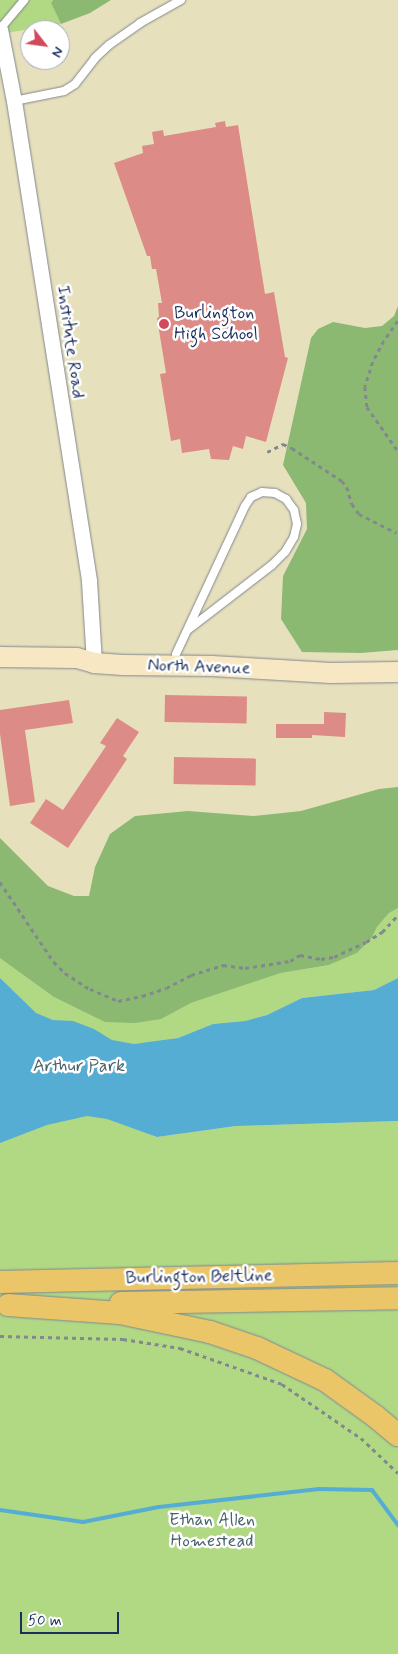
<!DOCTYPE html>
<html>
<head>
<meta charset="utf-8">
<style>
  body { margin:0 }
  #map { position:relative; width:398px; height:1654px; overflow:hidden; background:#e7e0bd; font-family:Mynerve,sans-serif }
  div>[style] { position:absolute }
  .green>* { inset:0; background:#b1d984 }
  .forest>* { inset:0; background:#8cb972 }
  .water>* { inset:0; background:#56add3 }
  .stream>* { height:4px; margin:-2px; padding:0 2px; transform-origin:2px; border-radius:2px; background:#56add3 }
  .building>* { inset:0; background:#dd8b86; transform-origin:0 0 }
  .path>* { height:2.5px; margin-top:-1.25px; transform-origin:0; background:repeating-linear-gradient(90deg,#81888e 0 4px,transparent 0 8px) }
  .roads { filter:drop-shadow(0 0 1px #81888e) drop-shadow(0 0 1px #81888e) }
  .service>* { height:8px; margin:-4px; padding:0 4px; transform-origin:4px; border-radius:4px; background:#fff }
  .minor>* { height:15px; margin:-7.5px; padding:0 7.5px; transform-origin:7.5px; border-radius:7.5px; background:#fff }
  .secondary>* { height:20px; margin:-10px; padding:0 10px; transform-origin:10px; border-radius:10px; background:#f7e8c3 }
  .primary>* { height:22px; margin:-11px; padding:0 11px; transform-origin:11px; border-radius:11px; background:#ebc669 }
  .dots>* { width:14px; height:14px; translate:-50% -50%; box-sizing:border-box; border:2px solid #fff; border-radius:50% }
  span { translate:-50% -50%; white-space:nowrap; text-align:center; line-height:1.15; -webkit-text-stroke:5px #fff; paint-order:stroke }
  .poi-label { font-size:18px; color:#1b2f5e }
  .left { translate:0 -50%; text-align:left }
  .street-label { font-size:18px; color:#1b2f5e }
  .park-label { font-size:18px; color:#486269 }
  .north { position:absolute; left:20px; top:20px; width:50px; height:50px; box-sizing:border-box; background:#fff; border:1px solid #a4acbf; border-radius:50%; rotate:120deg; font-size:14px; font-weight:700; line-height:20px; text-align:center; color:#1b2f5e }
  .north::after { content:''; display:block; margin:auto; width:18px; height:22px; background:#d1495b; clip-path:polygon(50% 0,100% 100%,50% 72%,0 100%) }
  .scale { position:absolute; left:20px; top:1612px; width:99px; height:22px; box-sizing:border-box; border:2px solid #1b2f5e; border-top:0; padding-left:6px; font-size:15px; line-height:18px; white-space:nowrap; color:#1b2f5e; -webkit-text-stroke:4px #fff; paint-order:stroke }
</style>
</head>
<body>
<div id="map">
  <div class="green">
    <i style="clip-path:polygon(0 0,53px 0,51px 3px,61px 24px,0 34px)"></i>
    <i style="clip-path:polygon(0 871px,162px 1018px,191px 1003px,281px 973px,329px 965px,357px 953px,371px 939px,377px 927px,389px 913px,398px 908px,398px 978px,374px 990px,302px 998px,267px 1015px,245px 1021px,213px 1024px,178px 1038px,165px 1040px,149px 1134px,157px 1137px,236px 1126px,398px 1121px,398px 1654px,0 1654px)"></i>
  </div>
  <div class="forest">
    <i style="clip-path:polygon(53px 0,111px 0,90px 13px,61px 24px,51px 3px)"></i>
    <i style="clip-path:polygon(398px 306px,398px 650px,361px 653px,302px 652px,281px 619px,283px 576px,307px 529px,306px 503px,283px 465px,311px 338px,318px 329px,333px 322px,365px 328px,382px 326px,394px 316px)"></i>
    <i style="clip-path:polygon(398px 787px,398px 908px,389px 913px,377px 927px,371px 939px,357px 953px,329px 965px,281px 973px,191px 1003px,161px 1019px,135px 1023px,105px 1022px,54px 997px,0 958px,0 838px,48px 886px,74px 896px,89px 896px,95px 867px,110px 834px,135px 816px,188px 811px,253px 816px,301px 811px,379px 789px)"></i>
  </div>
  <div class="water">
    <i style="clip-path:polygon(0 978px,36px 1013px,53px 1020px,73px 1021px,94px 1029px,112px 1040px,134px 1044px,178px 1038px,213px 1024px,245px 1021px,267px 1015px,302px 998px,374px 990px,398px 978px,398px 1121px,236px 1126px,157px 1137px,107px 1119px,87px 1116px,47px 1125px,0 1143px)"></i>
  </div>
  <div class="stream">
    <i style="left:0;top:1510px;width:84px;rotate:8.2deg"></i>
    <i style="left:83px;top:1522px;width:77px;rotate:-11.2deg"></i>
    <i style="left:159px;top:1507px;width:161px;rotate:-6.4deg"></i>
    <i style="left:319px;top:1489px;width:53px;rotate:1.1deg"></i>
    <i style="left:372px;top:1490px;width:44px;rotate:53.4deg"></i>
  </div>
  <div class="building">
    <i style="clip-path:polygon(225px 121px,226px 127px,238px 125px,265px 294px,274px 292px,285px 357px,288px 358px,266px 442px,246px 436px,243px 449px,233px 446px,229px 460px,211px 459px,209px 449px,182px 453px,180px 439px,171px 441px,160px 374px,166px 373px,157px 318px,159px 317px,158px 303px,162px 303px,156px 269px,152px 269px,150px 256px,147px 256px,114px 163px,143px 153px,142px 146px,154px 144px,152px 132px,163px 130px,164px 136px,216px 127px,215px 123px)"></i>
    <i style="left:165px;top:695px;width:82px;height:27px;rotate:1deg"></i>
    <i style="clip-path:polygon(69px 700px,73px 723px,25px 730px,35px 802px,10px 806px,0 734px,0 710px)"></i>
    <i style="clip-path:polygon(324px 712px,346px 713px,345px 737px,312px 735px,312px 738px,276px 738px,276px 724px,324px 724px)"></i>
    <i style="clip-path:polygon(117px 718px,139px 732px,123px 756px,127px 759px,68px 848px,30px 823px,46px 799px,63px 810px,106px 746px,100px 743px)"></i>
    <i style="left:174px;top:757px;width:82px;height:27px;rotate:1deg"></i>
  </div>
  <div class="path">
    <i style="left:398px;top:321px;width:24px;rotate:125deg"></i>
    <i style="left:384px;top:341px;width:24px;rotate:118deg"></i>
    <i style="left:373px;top:362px;width:26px;rotate:108deg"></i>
    <i style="left:365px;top:387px;width:20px;rotate:84deg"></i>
    <i style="left:367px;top:407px;width:54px;rotate:54.8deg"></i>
    <i style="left:267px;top:452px;width:18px;rotate:-27deg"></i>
    <i style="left:283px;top:444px;width:10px;rotate:24deg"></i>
    <i style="left:292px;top:448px;width:60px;rotate:33.4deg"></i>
    <i style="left:342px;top:481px;width:8px;rotate:50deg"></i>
    <i style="left:347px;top:487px;width:18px;rotate:74deg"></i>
    <i style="left:352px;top:504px;width:12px;rotate:55deg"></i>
    <i style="left:359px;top:514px;width:42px;rotate:26.6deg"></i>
    <i style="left:0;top:882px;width:97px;rotate:56deg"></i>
    <i style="left:54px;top:962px;width:16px;rotate:45deg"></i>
    <i style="left:65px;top:973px;width:30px;rotate:33deg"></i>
    <i style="left:90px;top:989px;width:30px;rotate:23deg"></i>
    <i style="left:118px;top:1001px;width:25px;rotate:-12deg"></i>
    <i style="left:142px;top:996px;width:25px;rotate:-18deg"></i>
    <i style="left:166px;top:988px;width:28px;rotate:-27deg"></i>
    <i style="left:191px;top:975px;width:34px;rotate:-17deg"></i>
    <i style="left:223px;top:965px;width:22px;rotate:8deg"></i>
    <i style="left:245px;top:968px;width:46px;rotate:-8.8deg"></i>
    <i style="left:290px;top:961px;width:12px;rotate:-31deg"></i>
    <i style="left:300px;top:955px;width:21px;rotate:11deg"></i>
    <i style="left:321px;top:959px;width:13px;rotate:-9deg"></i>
    <i style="left:334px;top:957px;width:35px;rotate:-25deg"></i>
    <i style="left:366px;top:942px;width:19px;rotate:-32deg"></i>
    <i style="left:382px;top:932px;width:23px;rotate:-47deg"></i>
    <i style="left:0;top:1336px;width:123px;rotate:1.4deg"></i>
    <i style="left:123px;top:1339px;width:58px;rotate:9deg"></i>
    <i style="left:180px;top:1348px;width:108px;rotate:19.4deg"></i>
    <i style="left:282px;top:1384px;width:96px;rotate:34.4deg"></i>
    <i style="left:361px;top:1438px;width:51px;rotate:43.4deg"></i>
  </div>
  <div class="roads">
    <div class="service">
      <i style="left:0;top:29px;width:38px;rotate:-50deg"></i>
      <i style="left:14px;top:101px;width:51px;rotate:-11.3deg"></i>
      <i style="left:64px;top:91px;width:13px;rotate:-32deg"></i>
      <i style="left:75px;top:84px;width:33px;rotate:-52deg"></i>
      <i style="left:95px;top:58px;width:19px;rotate:-43deg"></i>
      <i style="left:109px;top:45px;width:38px;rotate:-35deg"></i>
      <i style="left:140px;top:23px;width:47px;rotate:-29.3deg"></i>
      <i style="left:176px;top:654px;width:163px;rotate:-65deg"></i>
      <i style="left:245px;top:506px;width:11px;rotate:-56deg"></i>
      <i style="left:251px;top:497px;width:12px;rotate:-24deg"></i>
      <i style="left:262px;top:492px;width:13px;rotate:4deg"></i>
      <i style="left:275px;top:493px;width:13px;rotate:29deg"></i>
      <i style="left:286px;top:499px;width:14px;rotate:54deg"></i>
      <i style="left:294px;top:510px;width:14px;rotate:78deg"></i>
      <i style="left:297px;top:524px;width:13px;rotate:103deg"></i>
      <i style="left:294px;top:537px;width:17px;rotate:121deg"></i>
      <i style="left:285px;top:552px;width:18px;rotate:135deg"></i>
      <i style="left:272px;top:565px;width:105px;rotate:142.4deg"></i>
    </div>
    <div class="minor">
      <i style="left:0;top:29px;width:73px;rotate:79deg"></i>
      <i style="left:14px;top:101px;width:486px;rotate:81.1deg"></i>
      <i style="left:89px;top:581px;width:82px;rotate:86.5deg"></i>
    </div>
    <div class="secondary">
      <i style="left:0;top:657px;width:77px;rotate:0.7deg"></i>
      <i style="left:77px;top:658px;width:18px;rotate:16deg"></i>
      <i style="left:94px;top:663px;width:29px;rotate:4deg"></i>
      <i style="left:123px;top:665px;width:89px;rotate:0.6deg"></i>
      <i style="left:212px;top:666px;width:119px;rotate:3.4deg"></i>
      <i style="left:331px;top:673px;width:67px;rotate:-0.9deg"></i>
    </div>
    <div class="primary">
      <i style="left:0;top:1282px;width:398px;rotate:-1.3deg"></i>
      <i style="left:121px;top:1303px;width:277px;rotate:-1deg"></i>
      <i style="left:8px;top:1305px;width:112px;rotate:4.1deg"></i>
      <i style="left:120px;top:1313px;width:92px;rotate:11.9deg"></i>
      <i style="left:210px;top:1332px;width:50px;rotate:18.8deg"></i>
      <i style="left:257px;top:1348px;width:75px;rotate:25.2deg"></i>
      <i style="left:325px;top:1380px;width:62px;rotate:35.8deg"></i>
      <i style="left:375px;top:1416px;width:30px;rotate:40deg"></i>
    </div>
  </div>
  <div class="dots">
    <i style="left:164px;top:324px;background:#d1495b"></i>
  </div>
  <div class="poi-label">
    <span class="left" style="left:174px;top:324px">Burlington<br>High School</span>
  </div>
  <div class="street-label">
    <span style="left:70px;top:342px;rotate:82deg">Institute Road</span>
    <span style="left:199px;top:667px;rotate:2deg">North Avenue</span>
    <span style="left:199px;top:1277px;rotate:-1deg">Burlington Beltline</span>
  </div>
  <div class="park-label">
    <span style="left:79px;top:1066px">Arthur Park</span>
    <span style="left:212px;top:1531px">Ethan Allen<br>Homestead</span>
  </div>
  <div class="north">N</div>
  <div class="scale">50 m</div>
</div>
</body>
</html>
